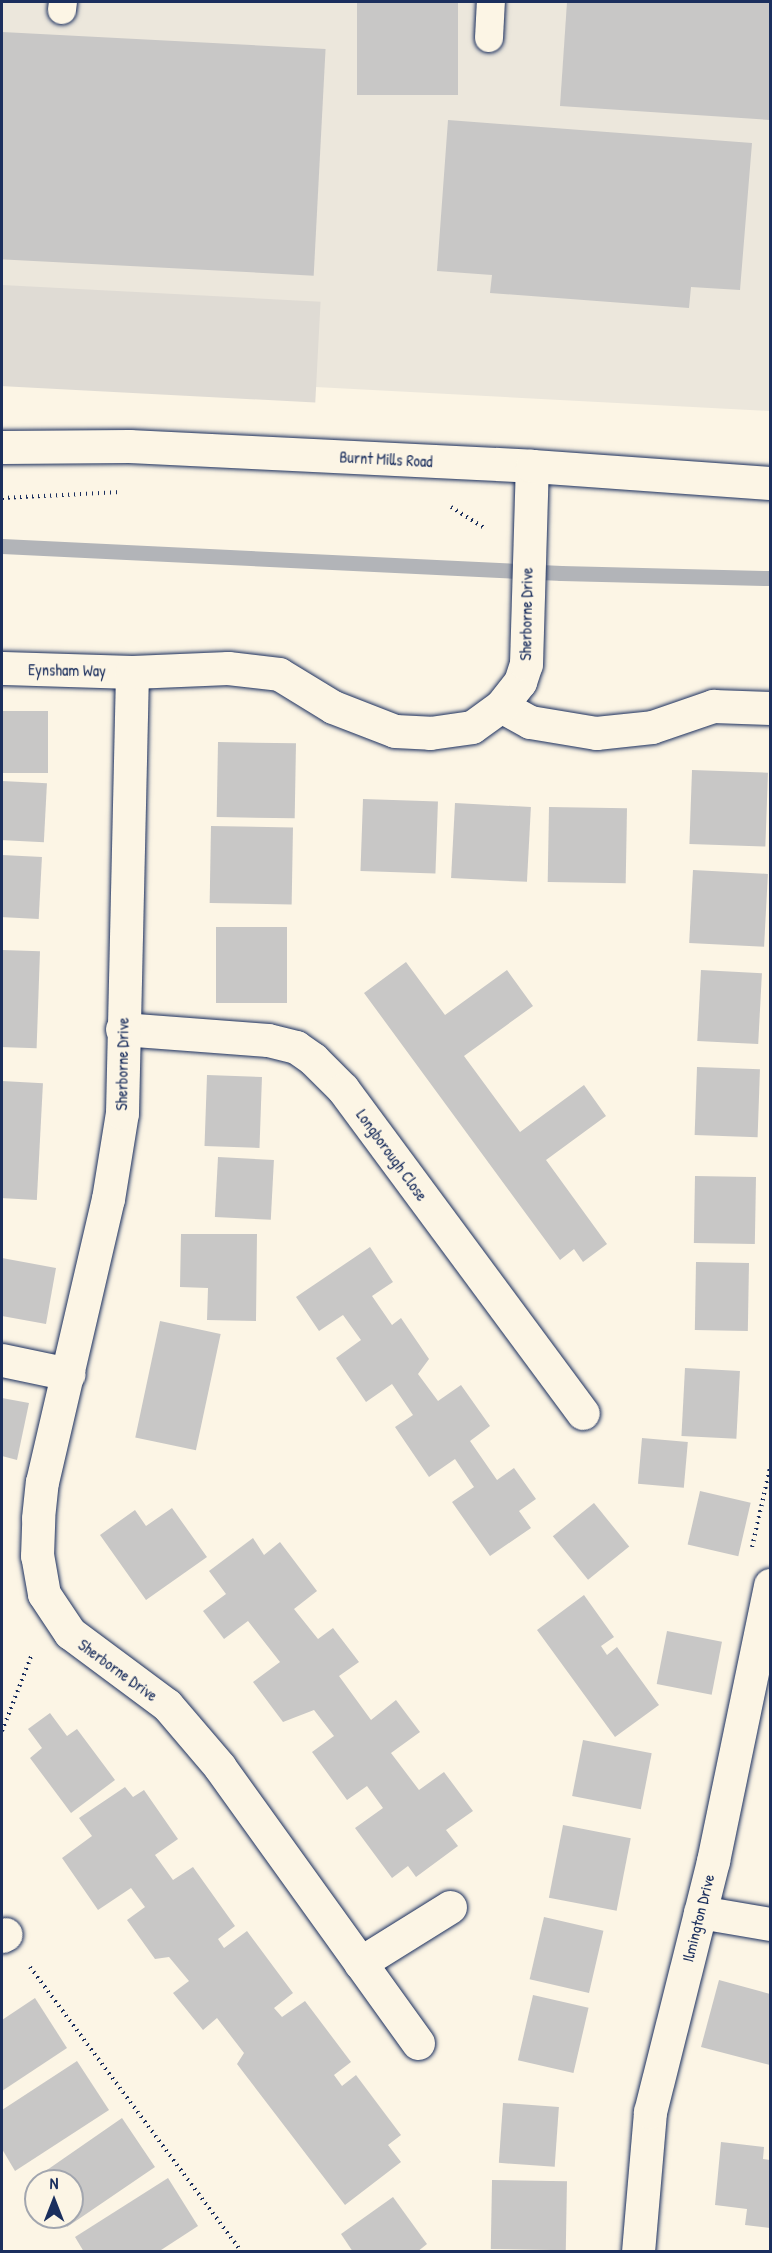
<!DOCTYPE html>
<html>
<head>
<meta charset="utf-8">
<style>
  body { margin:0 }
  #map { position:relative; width:772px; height:2253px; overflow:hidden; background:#fcf5e5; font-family:"Patrick Hand",sans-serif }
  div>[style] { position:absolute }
  .built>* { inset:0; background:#ece7dc }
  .green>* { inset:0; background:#dfdbd4; transform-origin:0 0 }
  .stream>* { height:15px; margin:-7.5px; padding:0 7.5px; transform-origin:7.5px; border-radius:7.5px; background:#b2b4b8 }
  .building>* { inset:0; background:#c8c7c6; transform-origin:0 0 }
  .path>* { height:4px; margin-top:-2px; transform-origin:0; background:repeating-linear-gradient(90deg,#1b2f5e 0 1.5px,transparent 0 6px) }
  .roads { filter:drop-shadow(0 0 2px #1b2f5e) drop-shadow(0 0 2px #1b2f5e) }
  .lane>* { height:28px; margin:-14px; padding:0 14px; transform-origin:14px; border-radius:14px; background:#fcf5e5 }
  .street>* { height:33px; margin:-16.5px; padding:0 16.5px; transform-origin:16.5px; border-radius:16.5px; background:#fcf5e5 }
  .secondary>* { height:33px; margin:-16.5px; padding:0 16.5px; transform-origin:16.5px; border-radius:16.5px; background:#fcf5e5 }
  span { translate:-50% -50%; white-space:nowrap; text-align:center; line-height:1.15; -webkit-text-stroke:4.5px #fcf5e5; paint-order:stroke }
  .street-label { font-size:16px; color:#1b2f5e }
  .frame { position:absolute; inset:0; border:3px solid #1b2f5e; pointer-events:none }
  .north { position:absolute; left:24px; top:2169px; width:60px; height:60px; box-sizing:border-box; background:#fcf5e5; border:2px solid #a2a6af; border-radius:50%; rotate:0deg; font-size:16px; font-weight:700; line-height:24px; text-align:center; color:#1b2f5e }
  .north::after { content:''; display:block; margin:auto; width:21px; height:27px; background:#1b2f5e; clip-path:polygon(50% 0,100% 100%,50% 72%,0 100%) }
</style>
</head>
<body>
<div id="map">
  <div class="built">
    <i style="clip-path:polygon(2px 2px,770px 2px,770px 411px,163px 379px,2px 348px)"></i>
  </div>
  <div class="green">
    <i style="left:2px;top:285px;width:319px;height:101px;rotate:3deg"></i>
  </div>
  <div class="stream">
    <i style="left:2px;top:546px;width:560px;rotate:2.77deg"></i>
    <i style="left:561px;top:573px;width:209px;rotate:1.4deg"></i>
  </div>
  <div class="building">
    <i style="left:357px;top:2px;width:101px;height:93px"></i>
    <i style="clip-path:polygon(567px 2px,770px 2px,770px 120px,560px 106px)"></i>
    <i style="left:2px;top:32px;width:324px;height:227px;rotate:3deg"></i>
    <i style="clip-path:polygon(448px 120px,752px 143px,740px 290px,691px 287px,689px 308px,490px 293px,492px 275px,437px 271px)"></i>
    <i style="left:2px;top:711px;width:46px;height:62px"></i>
    <i style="left:218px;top:742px;width:78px;height:75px;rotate:1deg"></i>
    <i style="left:692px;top:770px;width:76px;height:74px;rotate:2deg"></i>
    <i style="left:2px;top:781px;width:45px;height:59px;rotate:3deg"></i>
    <i style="left:363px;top:799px;width:75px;height:72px;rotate:2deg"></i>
    <i style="left:455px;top:803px;width:76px;height:75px;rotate:3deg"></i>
    <i style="left:549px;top:807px;width:78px;height:75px;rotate:1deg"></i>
    <i style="left:211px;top:826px;width:82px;height:77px;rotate:1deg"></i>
    <i style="left:2px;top:855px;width:40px;height:62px;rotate:3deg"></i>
    <i style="left:693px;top:870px;width:75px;height:73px;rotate:3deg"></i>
    <i style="left:216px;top:927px;width:71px;height:76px"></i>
    <i style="left:2px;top:950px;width:38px;height:97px;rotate:2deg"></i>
    <i style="clip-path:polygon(406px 962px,445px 1015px,507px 970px,533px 1006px,464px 1056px,520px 1132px,584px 1085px,606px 1116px,546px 1160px,607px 1244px,583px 1262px,574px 1249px,560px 1260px,364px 993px)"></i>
    <i style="left:701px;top:970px;width:61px;height:71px;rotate:3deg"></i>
    <i style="left:697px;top:1067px;width:63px;height:68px;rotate:2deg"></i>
    <i style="left:207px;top:1075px;width:55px;height:71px;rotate:2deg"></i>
    <i style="left:2px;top:1081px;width:41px;height:117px;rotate:3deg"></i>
    <i style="left:218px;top:1157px;width:56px;height:60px;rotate:3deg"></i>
    <i style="left:695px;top:1176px;width:61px;height:67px;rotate:1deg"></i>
    <i style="clip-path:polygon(181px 1234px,257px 1234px,256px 1321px,207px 1320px,208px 1288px,180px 1287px)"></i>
    <i style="clip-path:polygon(370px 1247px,393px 1282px,372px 1296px,392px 1325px,401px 1318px,429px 1359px,418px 1374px,438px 1401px,461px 1385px,490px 1426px,470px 1441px,497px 1480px,514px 1468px,536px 1499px,519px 1511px,531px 1528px,490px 1556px,452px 1502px,474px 1487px,455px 1459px,429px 1477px,395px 1427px,413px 1415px,392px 1384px,366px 1402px,336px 1358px,361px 1340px,343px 1315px,319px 1331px,296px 1297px)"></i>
    <i style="clip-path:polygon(2px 1258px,56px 1268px,46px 1324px,2px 1316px)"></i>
    <i style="left:696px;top:1262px;width:53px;height:68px;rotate:1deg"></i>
    <i style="left:160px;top:1321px;width:62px;height:119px;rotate:12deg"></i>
    <i style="left:685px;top:1368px;width:55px;height:68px;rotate:3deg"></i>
    <i style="clip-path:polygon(2px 1398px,29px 1403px,17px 1460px,2px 1456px)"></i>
    <i style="left:642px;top:1438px;width:46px;height:46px;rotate:5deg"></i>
    <i style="left:700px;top:1491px;width:52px;height:55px;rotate:13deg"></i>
    <i style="left:594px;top:1503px;width:56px;height:53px;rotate:51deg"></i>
    <i style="clip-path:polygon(172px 1508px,207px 1557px,146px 1600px,100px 1535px,135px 1510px,146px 1526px)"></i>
    <i style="clip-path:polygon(253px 1538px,264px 1555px,280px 1542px,317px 1591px,294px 1609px,318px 1639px,333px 1628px,359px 1662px,339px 1676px,371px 1720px,396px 1700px,420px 1732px,391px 1753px,419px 1790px,444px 1772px,473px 1811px,446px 1830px,458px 1846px,416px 1877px,408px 1866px,392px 1878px,355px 1828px,383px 1808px,367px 1786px,347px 1800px,312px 1752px,334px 1736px,314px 1710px,283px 1722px,253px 1682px,280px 1662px,248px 1621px,224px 1639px,203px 1611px,226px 1594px,209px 1571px)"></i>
    <i style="clip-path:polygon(584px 1595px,614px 1637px,601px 1646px,607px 1655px,617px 1647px,659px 1705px,615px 1737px,537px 1630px)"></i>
    <i style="left:667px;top:1631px;width:56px;height:54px;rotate:11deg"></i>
    <i style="clip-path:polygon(50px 1713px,67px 1736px,77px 1729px,115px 1780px,71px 1813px,30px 1758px,42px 1748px,28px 1729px)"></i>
    <i style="left:583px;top:1740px;width:70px;height:57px;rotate:11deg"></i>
    <i style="clip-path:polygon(125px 1787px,133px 1797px,144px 1790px,178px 1839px,155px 1855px,173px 1880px,193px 1867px,235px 1926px,218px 1939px,224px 1948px,247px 1931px,293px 1993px,274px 2008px,282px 2017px,305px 2001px,351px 2062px,334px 2075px,342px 2086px,356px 2075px,401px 2135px,388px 2145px,401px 2162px,345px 2205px,237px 2064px,244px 2053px,217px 2018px,203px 2030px,173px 1993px,189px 1981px,169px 1957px,155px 1959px,127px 1920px,145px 1907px,131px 1888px,98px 1910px,62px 1858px,92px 1836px,79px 1818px)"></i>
    <i style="left:563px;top:1825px;width:69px;height:74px;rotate:11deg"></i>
    <i style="left:544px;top:1917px;width:61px;height:64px;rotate:13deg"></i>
    <i style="clip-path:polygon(719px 1980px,770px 1994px,770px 2065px,701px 2047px)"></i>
    <i style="left:533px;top:1995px;width:57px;height:67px;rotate:13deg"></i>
    <i style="clip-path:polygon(35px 1998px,67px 2048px,2px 2091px,2px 2020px)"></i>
    <i style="clip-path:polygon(77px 2061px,109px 2110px,15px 2171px,2px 2149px,2px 2110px)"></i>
    <i style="left:503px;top:2103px;width:56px;height:60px;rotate:4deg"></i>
    <i style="clip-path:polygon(122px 2118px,155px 2167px,67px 2227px,60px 2217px,72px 2217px,72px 2181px,34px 2179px)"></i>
    <i style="clip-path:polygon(721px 2142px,764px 2147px,763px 2159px,770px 2160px,770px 2228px,745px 2225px,747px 2209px,715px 2205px)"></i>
    <i style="clip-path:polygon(168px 2178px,198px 2226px,158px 2252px,84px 2252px,75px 2237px)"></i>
    <i style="left:492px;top:2180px;width:75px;height:69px;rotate:1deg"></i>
    <i style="clip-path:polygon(393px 2197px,427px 2244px,417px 2252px,353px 2252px,341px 2234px)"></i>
  </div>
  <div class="path">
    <i style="left:2px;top:498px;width:119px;rotate:-2.9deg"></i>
    <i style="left:451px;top:507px;width:40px;rotate:32deg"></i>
    <i style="left:752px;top:1547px;width:81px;rotate:-77.2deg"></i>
    <i style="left:2px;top:1731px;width:83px;rotate:-68.7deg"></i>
    <i style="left:30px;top:1967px;width:355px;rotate:53.4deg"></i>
  </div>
  <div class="roads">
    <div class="lane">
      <i style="left:62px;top:10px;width:8px;rotate:-83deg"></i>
      <i style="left:489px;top:38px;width:36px;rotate:-87deg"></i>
    </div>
    <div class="street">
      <i style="left:2px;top:668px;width:130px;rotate:1.8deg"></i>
      <i style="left:501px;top:706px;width:33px;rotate:29deg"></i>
      <i style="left:530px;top:722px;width:67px;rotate:9.5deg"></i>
      <i style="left:596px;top:733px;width:56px;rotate:-6.1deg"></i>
      <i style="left:652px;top:727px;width:65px;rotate:-19deg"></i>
      <i style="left:713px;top:706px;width:57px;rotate:2deg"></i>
      <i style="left:122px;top:1029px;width:146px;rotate:4.3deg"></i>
      <i style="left:268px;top:1040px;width:29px;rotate:14deg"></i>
      <i style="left:296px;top:1047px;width:21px;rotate:35deg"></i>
      <i style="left:313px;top:1059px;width:42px;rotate:45deg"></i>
      <i style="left:343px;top:1089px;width:403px;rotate:53.5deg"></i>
      <i style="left:2px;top:1360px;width:68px;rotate:11.8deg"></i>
      <i style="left:700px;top:1912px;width:71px;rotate:9.7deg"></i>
      <i style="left:2px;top:1936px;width:4px;rotate:-27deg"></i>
      <i style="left:360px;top:1963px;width:106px;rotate:-31.9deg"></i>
      <i style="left:418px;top:2043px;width:340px;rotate:-125.7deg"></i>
      <i style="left:220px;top:1767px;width:82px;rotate:-130.5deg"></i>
      <i style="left:167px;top:1705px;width:121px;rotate:-143.4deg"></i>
      <i style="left:70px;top:1633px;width:47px;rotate:-123.7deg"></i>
      <i style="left:44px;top:1594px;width:39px;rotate:-100deg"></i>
      <i style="left:37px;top:1556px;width:38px;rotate:-88deg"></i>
      <i style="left:38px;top:1518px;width:36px;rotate:-84deg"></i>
      <i style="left:42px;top:1482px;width:291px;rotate:-76.9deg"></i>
      <i style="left:108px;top:1199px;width:87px;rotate:-80.8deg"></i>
      <i style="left:122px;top:1113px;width:441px;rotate:-88.7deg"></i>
      <i style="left:132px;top:672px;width:96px;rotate:-2.4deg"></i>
      <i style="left:228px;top:668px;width:51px;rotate:6.7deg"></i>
      <i style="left:279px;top:674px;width:63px;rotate:31.4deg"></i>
      <i style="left:333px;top:707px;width:66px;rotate:21.2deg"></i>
      <i style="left:395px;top:731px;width:35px;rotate:3deg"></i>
      <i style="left:430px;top:733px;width:42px;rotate:-8.1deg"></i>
      <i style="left:472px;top:727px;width:36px;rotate:-36deg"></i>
      <i style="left:501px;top:706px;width:31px;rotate:-52deg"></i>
      <i style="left:520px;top:682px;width:19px;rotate:-72deg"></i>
      <i style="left:526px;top:664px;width:198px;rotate:-88.3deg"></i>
      <i style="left:638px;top:2252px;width:141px;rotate:-85.1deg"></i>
      <i style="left:650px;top:2112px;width:259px;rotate:-75.9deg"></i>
      <i style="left:713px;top:1861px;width:282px;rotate:-78.3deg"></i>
    </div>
    <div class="secondary">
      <i style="left:2px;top:447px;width:127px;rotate:-0.5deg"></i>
      <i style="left:129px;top:446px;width:403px;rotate:2.8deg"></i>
      <i style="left:532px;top:466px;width:239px;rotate:4.1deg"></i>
    </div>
  </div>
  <div class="street-label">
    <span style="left:386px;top:459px;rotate:3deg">Burnt Mills Road</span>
    <span style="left:526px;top:614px;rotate:-89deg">Sherborne Drive</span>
    <span style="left:67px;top:670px;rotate:1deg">Eynsham Way</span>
    <span style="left:122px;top:1064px;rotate:-89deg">Sherborne Drive</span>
    <span style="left:392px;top:1155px;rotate:54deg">Longborough Close</span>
    <span style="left:118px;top:1670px;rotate:36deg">Sherborne Drive</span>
    <span style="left:698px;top:1918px;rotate:-76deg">Ilmington Drive</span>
  </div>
  <div class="frame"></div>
  <div class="north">N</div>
</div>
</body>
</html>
